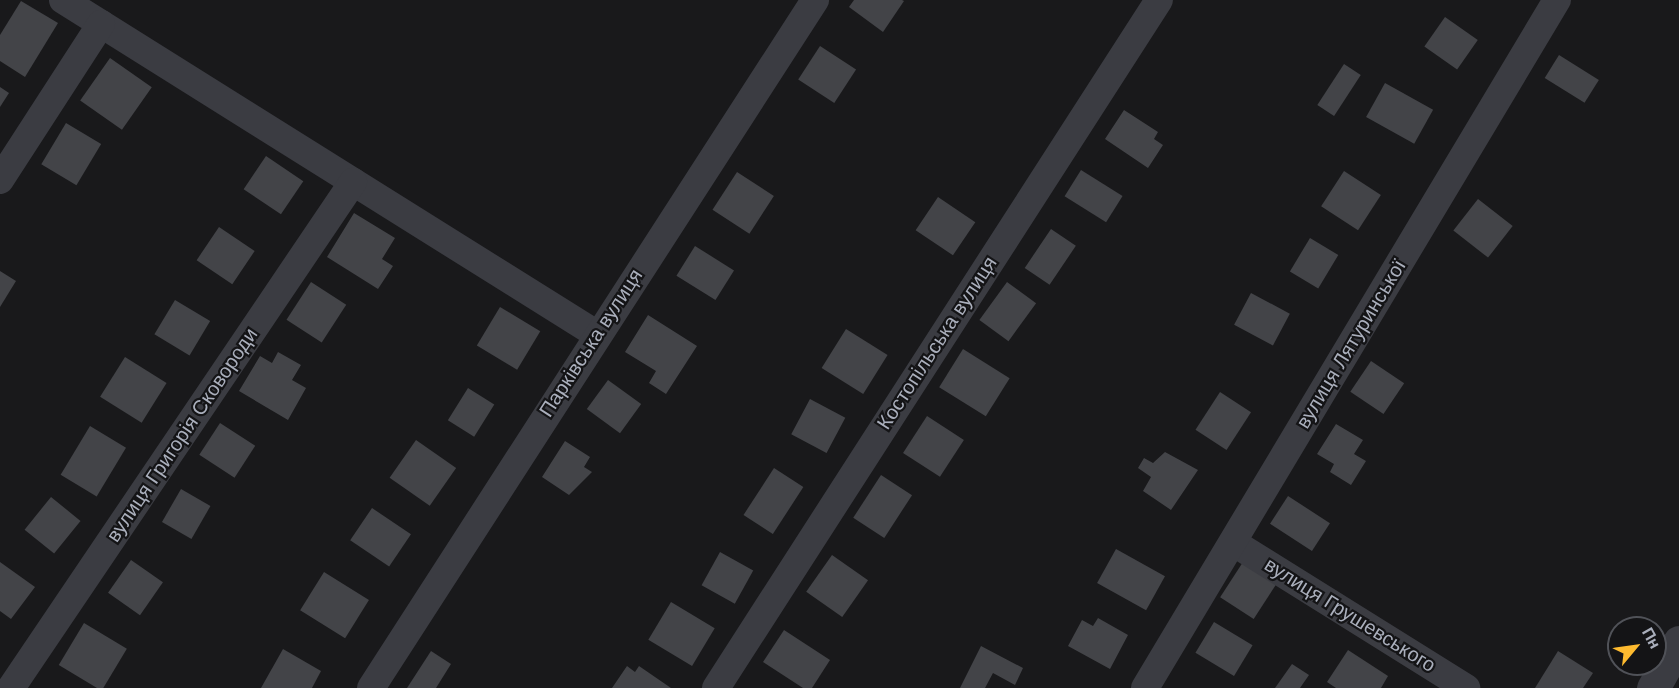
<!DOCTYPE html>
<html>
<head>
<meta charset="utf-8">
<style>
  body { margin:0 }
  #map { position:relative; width:1679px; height:688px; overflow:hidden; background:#19191b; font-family:Helvetica,sans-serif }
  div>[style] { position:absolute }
  .building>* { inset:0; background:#434448; transform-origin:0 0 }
  .minor>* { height:28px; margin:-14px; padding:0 14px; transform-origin:14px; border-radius:14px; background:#3b3c42 }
  .tertiary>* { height:33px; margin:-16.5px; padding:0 16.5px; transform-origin:16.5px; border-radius:16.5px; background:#3b3c42 }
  span { translate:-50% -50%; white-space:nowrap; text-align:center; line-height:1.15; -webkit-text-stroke:4.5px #141416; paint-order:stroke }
  .street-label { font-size:20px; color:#aaafbc }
  .north { position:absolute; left:1607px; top:616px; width:60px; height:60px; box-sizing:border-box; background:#141416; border:2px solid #505258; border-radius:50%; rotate:61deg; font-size:16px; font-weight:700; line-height:24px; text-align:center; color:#aaafbc }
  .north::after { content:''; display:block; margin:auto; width:21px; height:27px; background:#fdba2f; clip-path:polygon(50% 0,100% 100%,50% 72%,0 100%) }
</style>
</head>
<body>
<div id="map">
  <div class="building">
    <i style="clip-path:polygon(854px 0,902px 0,904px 1px,883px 32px,849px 7px)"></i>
    <i style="clip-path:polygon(21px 1px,58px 23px,25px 77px,0 61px,0 35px)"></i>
    <i style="left:1445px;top:17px;width:40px;height:36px;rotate:35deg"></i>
    <i style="left:820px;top:46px;width:43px;height:40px;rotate:33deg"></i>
    <i style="left:1559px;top:55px;width:47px;height:27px;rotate:32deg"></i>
    <i style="left:110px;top:58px;width:51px;height:52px;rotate:35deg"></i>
    <i style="left:1344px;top:64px;width:20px;height:49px;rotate:33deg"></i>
    <i style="left:1385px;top:83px;width:55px;height:39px;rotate:29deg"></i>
    <i style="clip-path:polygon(0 87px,9px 93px,0 107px)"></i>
    <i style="clip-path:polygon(1124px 110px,1158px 132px,1154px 139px,1163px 145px,1148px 168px,1105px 139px)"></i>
    <i style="left:66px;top:123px;width:41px;height:48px;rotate:31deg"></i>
    <i style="left:266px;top:156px;width:45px;height:40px;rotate:34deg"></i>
    <i style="left:1081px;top:170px;width:49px;height:31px;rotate:32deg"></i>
    <i style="left:1344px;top:171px;width:44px;height:42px;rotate:33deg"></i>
    <i style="left:737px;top:172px;width:44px;height:45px;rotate:33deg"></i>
    <i style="left:938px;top:197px;width:45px;height:40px;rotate:34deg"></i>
    <i style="left:1478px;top:199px;width:44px;height:40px;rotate:38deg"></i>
    <i style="clip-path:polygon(354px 213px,395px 238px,382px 259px,393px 266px,378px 289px,327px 257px)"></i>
    <i style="left:219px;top:227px;width:43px;height:40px;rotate:34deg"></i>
    <i style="left:1051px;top:229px;width:30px;height:47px;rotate:34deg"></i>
    <i style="left:1310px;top:238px;width:33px;height:39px;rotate:31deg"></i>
    <i style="left:695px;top:246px;width:46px;height:35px;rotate:32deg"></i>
    <i style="clip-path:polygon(0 271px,16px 281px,0 307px)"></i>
    <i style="left:311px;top:282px;width:42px;height:45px;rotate:33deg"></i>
    <i style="left:1007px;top:282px;width:36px;height:47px;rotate:36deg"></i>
    <i style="left:1251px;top:293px;width:44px;height:36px;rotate:28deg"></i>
    <i style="left:175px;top:300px;width:41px;height:40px;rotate:31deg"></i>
    <i style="left:500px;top:307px;width:47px;height:45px;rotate:31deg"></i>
    <i style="clip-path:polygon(648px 315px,697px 346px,666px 394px,649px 383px,656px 371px,625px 352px)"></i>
    <i style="left:846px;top:329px;width:49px;height:46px;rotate:32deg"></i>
    <i style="left:963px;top:349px;width:55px;height:45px;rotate:32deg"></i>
    <i style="clip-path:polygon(278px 352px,301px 365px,292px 380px,306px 388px,288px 420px,239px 391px,260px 356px,272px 363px)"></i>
    <i style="left:125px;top:357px;width:49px;height:47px;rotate:32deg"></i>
    <i style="left:1371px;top:361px;width:40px;height:37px;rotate:34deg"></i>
    <i style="left:608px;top:380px;width:41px;height:36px;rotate:36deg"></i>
    <i style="left:468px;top:388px;width:31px;height:38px;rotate:32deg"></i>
    <i style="left:1220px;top:392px;width:37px;height:45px;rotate:33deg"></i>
    <i style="left:810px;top:399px;width:40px;height:40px;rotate:28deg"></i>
    <i style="left:927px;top:416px;width:44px;height:44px;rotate:33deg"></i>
    <i style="left:220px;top:423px;width:42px;height:38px;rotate:33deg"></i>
    <i style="clip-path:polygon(1336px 424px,1363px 440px,1354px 454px,1366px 461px,1351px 485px,1330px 472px,1334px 464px,1317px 454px)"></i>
    <i style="left:90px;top:426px;width:42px;height:57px;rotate:31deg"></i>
    <i style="left:416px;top:440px;width:49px;height:46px;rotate:35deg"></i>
    <i style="clip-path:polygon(565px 441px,590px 457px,584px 467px,592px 472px,569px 495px,542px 477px)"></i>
    <i style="clip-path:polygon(1165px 452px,1198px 470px,1171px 510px,1143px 491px,1151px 477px,1138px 468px,1144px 458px,1153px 463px)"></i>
    <i style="left:774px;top:468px;width:35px;height:56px;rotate:33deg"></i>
    <i style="left:881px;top:475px;width:37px;height:51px;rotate:33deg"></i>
    <i style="left:181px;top:489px;width:34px;height:38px;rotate:30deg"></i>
    <i style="left:1288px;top:496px;width:50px;height:33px;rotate:33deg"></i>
    <i style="left:51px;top:497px;width:38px;height:42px;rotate:39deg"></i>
    <i style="left:372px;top:508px;width:47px;height:39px;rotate:34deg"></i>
    <i style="left:1116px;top:549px;width:56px;height:39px;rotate:29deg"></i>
    <i style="left:720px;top:552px;width:38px;height:38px;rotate:29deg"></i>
    <i style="left:832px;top:555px;width:44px;height:45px;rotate:35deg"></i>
    <i style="left:131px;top:560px;width:39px;height:40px;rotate:35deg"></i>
    <i style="clip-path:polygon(0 562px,35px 587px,11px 619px,0 611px)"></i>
    <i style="left:1243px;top:562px;width:40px;height:42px;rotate:33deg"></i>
    <i style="left:324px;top:572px;width:53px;height:45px;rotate:32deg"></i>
    <i style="left:671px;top:602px;width:51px;height:44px;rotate:31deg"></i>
    <i style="clip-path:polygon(1098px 618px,1128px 635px,1110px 669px,1068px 646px,1082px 620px,1093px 626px)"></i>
    <i style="left:1214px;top:622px;width:45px;height:36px;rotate:31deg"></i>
    <i style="left:84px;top:623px;width:50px;height:49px;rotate:31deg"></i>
    <i style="clip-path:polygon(784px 630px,830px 660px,812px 688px,803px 688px,763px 662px)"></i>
    <i style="clip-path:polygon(981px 646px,1023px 668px,1015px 685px,993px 673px,985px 688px,960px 688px)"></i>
    <i style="clip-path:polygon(283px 649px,321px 671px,312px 688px,261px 688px)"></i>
    <i style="clip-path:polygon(1348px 650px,1388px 676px,1381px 688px,1336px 688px,1327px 682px)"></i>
    <i style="clip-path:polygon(431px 651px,451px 664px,436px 688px,407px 688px)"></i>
    <i style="clip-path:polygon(1558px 651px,1593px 673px,1583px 688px,1535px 688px)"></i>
    <i style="clip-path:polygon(1292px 664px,1309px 675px,1300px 688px,1275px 688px)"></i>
    <i style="clip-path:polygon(627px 666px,635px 672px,639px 666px,671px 688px,612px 688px)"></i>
  </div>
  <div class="minor">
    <i style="left:63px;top:0;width:629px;rotate:32.07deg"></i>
    <i style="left:0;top:180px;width:186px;rotate:-57.1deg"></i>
    <i style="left:1234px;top:543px;width:274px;rotate:32deg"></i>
    <i style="left:11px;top:688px;width:611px;rotate:-55.95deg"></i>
    <i style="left:371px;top:688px;width:819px;rotate:-57.16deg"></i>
    <i style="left:716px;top:688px;width:818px;rotate:-57.22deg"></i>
    <i style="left:1145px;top:688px;width:802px;rotate:-59.09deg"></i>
  </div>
  <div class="tertiary">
    <i style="left:1653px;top:688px;width:53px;rotate:-60.5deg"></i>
  </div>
  <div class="street-label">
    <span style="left:591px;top:343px;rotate:-57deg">Парківська вулиця</span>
    <span style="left:937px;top:343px;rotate:-57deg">Костопільська вулиця</span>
    <span style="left:1351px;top:344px;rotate:-59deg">вулиця Лятуринської</span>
    <span style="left:182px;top:435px;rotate:-56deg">вулиця Григорія Сковороди</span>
    <span style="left:1350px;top:615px;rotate:32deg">вулиця Грушевського</span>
  </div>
  <div class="north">Пн</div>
</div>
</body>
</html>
